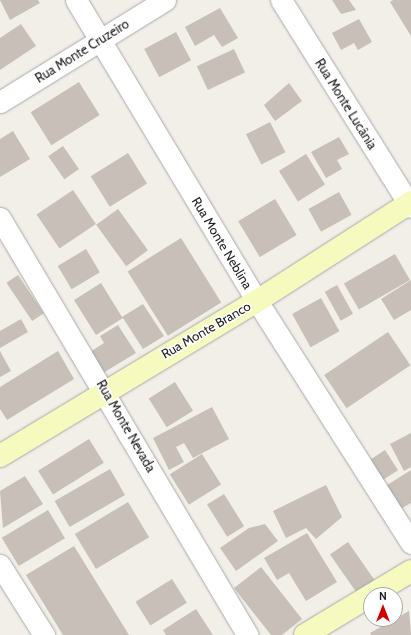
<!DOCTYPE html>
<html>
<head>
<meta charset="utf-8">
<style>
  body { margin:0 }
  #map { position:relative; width:411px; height:635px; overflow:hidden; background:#f2efe9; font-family:Cabin,sans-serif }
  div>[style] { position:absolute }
  .building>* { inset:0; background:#c7bfb8; transform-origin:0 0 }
  .roads { filter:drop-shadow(0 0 1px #a9a9a9) drop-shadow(0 0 1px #a9a9a9) }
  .street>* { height:21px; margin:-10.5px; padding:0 10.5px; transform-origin:10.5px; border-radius:10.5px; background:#fff }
  .secondary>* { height:22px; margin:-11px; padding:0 11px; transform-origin:11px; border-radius:11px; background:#f7fabf }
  span { translate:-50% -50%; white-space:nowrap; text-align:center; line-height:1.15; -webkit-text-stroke:3px #fff; paint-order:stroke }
  .street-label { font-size:13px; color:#222 }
  .north { position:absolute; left:363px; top:587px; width:40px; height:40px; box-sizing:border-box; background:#fff; border:1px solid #a7a7a7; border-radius:50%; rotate:0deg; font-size:11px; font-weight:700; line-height:16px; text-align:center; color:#222 }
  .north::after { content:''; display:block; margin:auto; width:14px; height:18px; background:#d40000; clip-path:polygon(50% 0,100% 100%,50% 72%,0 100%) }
</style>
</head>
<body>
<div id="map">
  <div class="building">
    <i style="clip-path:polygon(0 0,38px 0,40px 3px,10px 20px)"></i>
    <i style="clip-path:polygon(332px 0,349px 0,356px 10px,341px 14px)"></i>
    <i style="clip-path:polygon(393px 0,411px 0,411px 36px,390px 2px)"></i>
    <i style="clip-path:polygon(220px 8px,238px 38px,222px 47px,214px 35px,195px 46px,185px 27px)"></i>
    <i style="clip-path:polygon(359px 19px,372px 42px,358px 50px,354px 43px,341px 50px,332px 33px)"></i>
    <i style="clip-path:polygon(21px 24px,36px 46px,0 70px,0 38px)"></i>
    <i style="left:176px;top:32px;width:32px;height:36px;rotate:62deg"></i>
    <i style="left:234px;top:49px;width:26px;height:41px;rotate:65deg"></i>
    <i style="left:79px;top:82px;width:39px;height:57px;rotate:58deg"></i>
    <i style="clip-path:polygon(289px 83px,302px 101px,275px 121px,264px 105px)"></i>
    <i style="left:270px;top:122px;width:34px;height:27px;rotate:63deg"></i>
    <i style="clip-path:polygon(13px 131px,30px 159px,0 177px,0 139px)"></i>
    <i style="clip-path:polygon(339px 137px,349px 154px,337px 160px,342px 169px,326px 178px,311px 152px)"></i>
    <i style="left:63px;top:146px;width:28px;height:18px;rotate:55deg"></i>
    <i style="left:128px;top:153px;width:36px;height:44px;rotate:58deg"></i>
    <i style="left:306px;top:154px;width:36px;height:32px;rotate:58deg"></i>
    <i style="left:73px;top:190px;width:41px;height:44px;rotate:56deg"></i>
    <i style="left:339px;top:192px;width:26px;height:35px;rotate:61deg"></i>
    <i style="left:275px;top:199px;width:42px;height:43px;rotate:59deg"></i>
    <i style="left:118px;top:209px;width:51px;height:27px;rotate:54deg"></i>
    <i style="left:181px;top:238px;width:76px;height:63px;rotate:58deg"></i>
    <i style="left:86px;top:249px;width:27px;height:33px;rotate:59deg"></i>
    <i style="left:395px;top:254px;width:30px;height:59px;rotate:60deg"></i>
    <i style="left:18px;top:275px;width:46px;height:14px;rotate:56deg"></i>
    <i style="clip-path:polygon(411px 280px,411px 310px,394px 320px,381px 299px)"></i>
    <i style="clip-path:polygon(101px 283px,122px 317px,143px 304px,164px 336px,143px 349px,123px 318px,96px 335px,74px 300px)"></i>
    <i style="left:337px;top:285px;width:33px;height:14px;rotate:61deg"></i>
    <i style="left:321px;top:298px;width:38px;height:33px;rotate:61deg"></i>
    <i style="clip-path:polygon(21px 319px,28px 332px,0 348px,0 331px)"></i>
    <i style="clip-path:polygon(118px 325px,136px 353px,103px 373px,90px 352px,104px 343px,100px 336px)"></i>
    <i style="left:388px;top:332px;width:40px;height:77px;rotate:56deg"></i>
    <i style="clip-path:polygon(0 351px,11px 371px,0 377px)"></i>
    <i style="clip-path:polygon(58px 351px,74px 379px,7px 420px,0 409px,0 387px)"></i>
    <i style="left:175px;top:382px;width:34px;height:31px;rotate:58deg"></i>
    <i style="clip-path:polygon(212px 407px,229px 439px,193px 458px,184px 443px,176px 447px,184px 462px,169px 470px,153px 438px)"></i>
    <i style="clip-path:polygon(411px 433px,411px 467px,404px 471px,390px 444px)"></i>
    <i style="left:89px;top:439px;width:28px;height:60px;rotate:58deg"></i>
    <i style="left:385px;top:450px;width:24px;height:20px;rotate:57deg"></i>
    <i style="left:202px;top:454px;width:36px;height:38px;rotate:58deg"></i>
    <i style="left:110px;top:469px;width:30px;height:64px;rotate:60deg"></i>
    <i style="clip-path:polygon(411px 470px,411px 503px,399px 510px,384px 487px)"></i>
    <i style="clip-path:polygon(25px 476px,43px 504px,3px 528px,0 491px)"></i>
    <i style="clip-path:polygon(326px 485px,342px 517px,316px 539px,306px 528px,286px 538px,273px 511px)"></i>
    <i style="left:224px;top:494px;width:38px;height:20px;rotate:58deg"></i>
    <i style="left:128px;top:502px;width:41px;height:62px;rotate:59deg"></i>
    <i style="left:48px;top:510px;width:33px;height:54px;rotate:59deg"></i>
    <i style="clip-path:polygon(265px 524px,278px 541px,236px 571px,220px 548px,249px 528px)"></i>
    <i style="clip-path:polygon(307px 533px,337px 582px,306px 601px,289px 573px,277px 580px,264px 558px)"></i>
    <i style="left:348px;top:542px;width:49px;height:22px;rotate:55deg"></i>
    <i style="clip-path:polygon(74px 546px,129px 635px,63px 635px,26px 575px)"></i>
    <i style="clip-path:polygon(261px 567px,302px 619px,282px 635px,271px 635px,234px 588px)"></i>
    <i style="left:172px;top:579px;width:28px;height:43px;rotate:58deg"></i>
    <i style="clip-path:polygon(196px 609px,213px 635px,166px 635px,163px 630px)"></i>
    <i style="clip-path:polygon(409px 611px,411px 635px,371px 635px,370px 633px)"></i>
  </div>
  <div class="roads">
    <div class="street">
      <i style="left:76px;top:0;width:351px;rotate:59deg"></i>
      <i style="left:257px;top:301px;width:287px;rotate:57.5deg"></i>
      <i style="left:281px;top:0;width:244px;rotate:57.9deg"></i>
      <i style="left:0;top:102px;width:194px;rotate:-31.7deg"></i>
      <i style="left:0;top:218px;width:485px;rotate:59.3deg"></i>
      <i style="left:0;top:565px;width:83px;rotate:57.8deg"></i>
    </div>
    <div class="secondary">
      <i style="left:0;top:456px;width:300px;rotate:-31.1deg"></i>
      <i style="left:257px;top:301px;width:183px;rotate:-32.7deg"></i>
      <i style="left:305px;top:635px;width:124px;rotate:-31.1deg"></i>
    </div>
  </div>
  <div class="street-label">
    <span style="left:82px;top:51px;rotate:-32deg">Rua Monte Cruzeiro</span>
    <span style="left:346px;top:104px;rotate:58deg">Rua Monte Lucânia</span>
    <span style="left:222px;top:243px;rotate:59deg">Rua Monte Neblina</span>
    <span style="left:206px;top:330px;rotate:-30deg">Rua Monte Branco</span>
    <span style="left:126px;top:426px;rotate:60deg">Rua Monte Nevada</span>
  </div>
  <div class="north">N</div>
</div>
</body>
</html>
